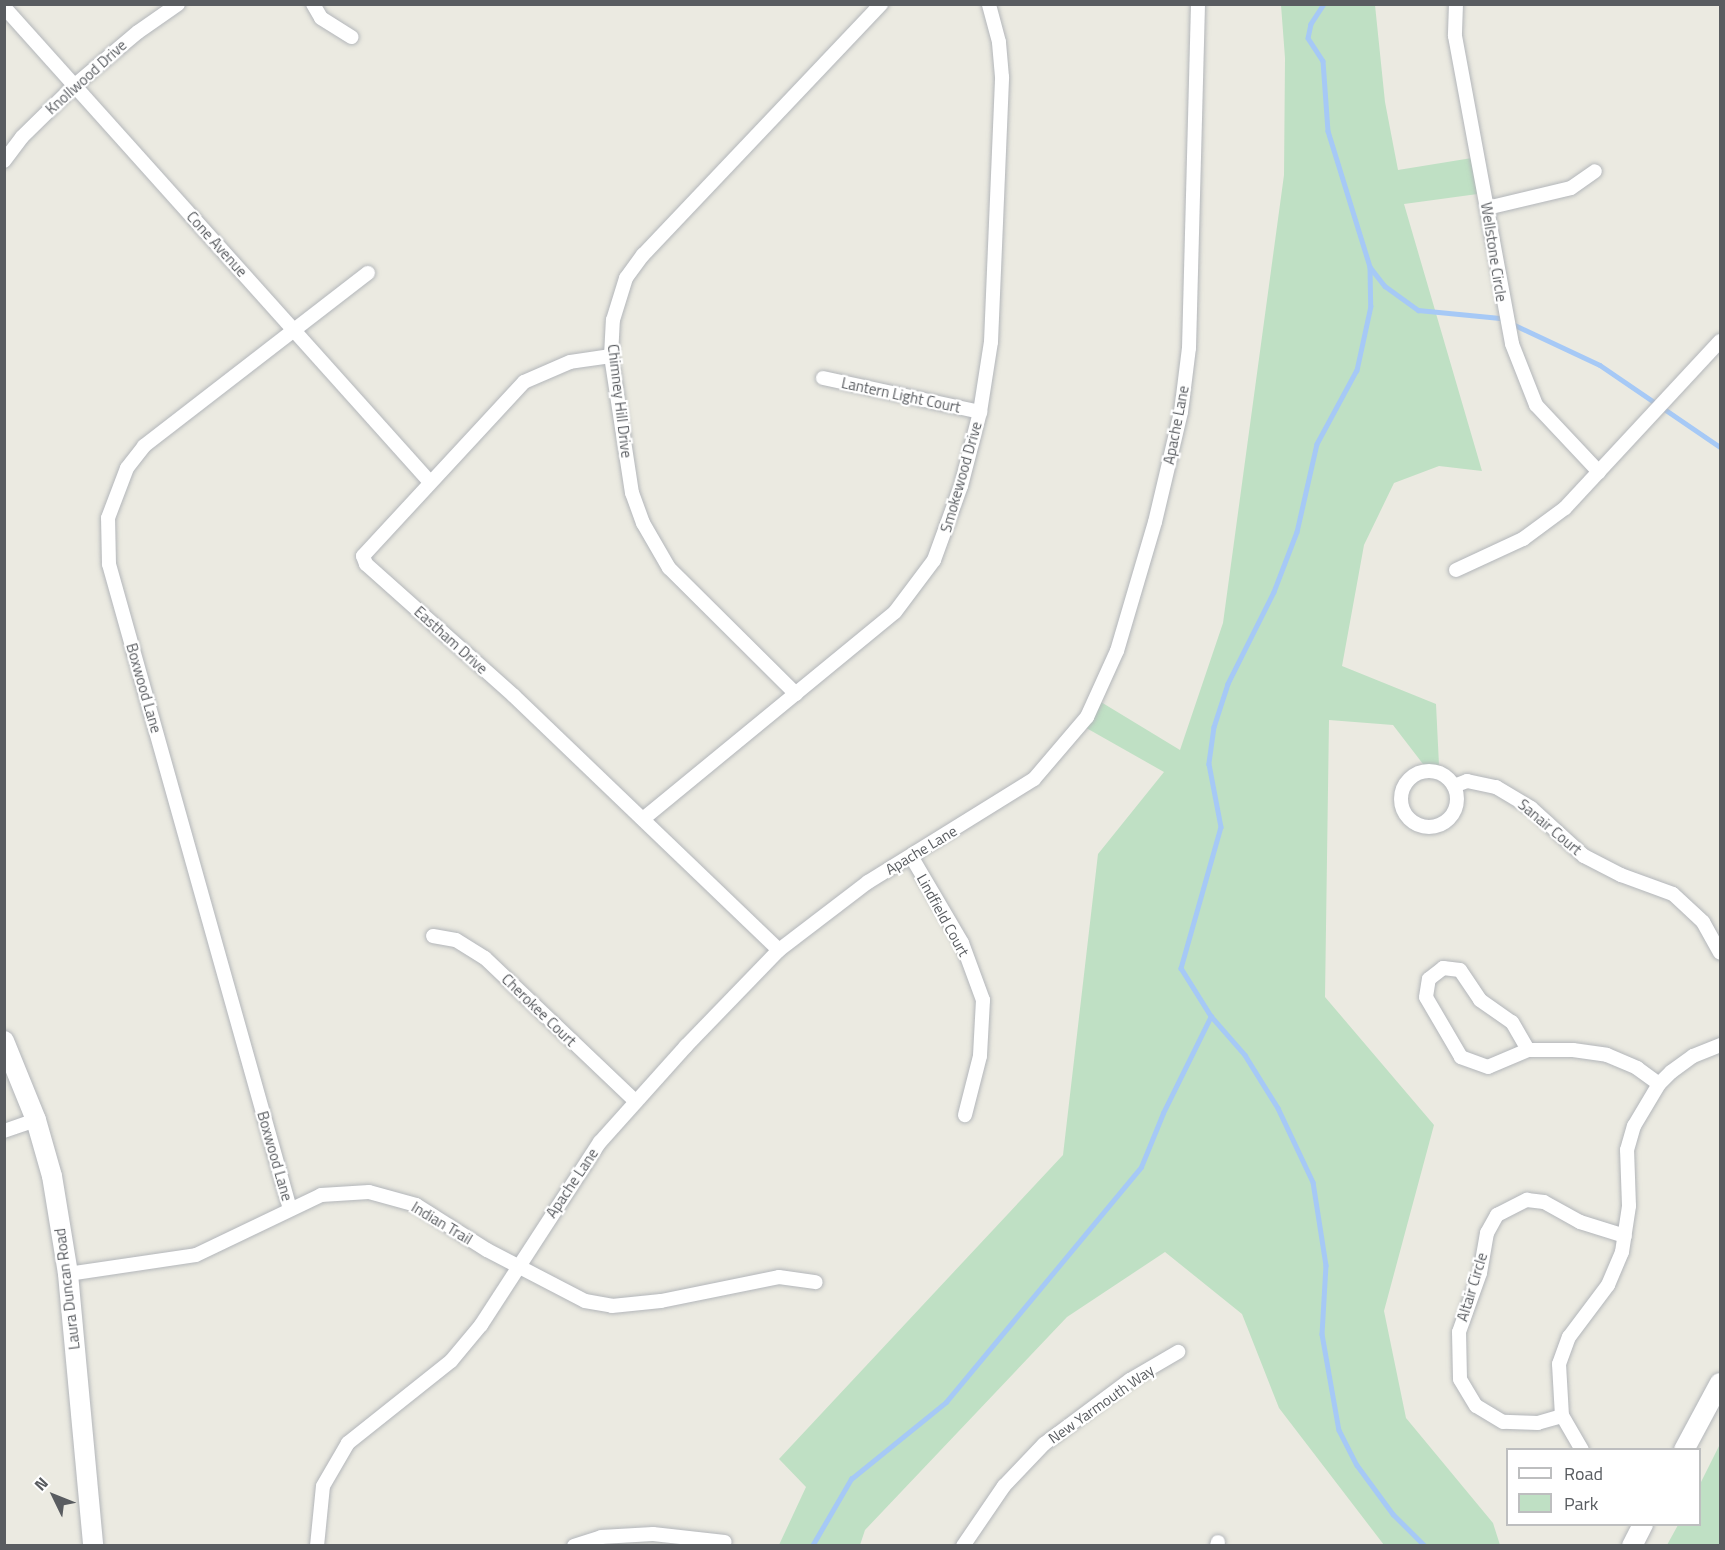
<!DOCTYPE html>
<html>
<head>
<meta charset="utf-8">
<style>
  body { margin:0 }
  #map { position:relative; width:1725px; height:1550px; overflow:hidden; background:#ebeae1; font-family:"Titillium Web",sans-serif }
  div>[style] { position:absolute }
  .green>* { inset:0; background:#bfe0c4 }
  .stream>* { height:4.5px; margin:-2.25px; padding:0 2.25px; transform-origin:2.25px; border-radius:2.25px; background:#a6c9f6 }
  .roads { filter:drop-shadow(0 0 2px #b3b6ba) drop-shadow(0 0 2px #b3b6ba) }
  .street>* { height:14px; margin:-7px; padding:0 7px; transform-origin:7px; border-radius:7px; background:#fff }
  .street>.ring { margin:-7px; padding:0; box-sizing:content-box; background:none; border:14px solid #fff; border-radius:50% }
  .secondary>* { height:20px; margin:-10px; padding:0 10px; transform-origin:10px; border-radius:10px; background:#fff }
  span { translate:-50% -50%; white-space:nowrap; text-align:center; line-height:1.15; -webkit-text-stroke:4.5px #fff; paint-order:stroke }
  .street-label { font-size:15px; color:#595c60 }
  .frame { position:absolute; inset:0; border:6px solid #595c60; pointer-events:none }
  .legend { position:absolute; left:1506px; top:1448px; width:195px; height:78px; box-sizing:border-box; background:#fff; border:2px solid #bdbebf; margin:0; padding:8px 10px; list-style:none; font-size:18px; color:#595c60 }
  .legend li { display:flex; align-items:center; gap:12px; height:30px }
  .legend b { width:30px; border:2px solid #bdbebf }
  .north { position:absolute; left:24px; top:1466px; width:60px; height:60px; -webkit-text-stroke:4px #fff; paint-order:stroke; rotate:313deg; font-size:16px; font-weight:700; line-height:24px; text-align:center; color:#595c60 }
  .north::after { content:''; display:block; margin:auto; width:21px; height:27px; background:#595c60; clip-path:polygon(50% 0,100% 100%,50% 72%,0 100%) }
</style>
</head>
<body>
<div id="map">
  <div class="green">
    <i style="clip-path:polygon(1281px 5px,1375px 5px,1385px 102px,1398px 170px,1478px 157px,1485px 193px,1404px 204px,1482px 471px,1439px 466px,1394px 483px,1364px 545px,1342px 666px,1436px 704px,1439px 765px,1423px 764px,1393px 725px,1329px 720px,1325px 997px,1434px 1125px,1384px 1311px,1406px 1418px,1493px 1523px,1500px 1545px,1384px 1545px,1279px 1408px,1242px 1314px,1165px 1252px,1067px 1317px,865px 1530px,860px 1545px,779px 1545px,806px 1487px,779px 1459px,1063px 1155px,1098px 854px,1164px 772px,1081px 725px,1096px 699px,1180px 750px,1223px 623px,1284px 175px,1285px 58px)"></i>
    <i style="clip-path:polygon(1720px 1444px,1720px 1545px,1667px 1545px,1678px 1525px,1700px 1524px,1700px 1484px)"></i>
  </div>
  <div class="stream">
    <i style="left:1324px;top:4px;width:24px;rotate:123deg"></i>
    <i style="left:1311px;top:24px;width:14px;rotate:102deg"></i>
    <i style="left:1308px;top:38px;width:27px;rotate:57deg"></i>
    <i style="left:1323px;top:61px;width:70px;rotate:85.9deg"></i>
    <i style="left:1328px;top:131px;width:142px;rotate:72.8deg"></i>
    <i style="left:1370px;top:267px;width:39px;rotate:89deg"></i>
    <i style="left:1371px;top:306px;width:66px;rotate:102.3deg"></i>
    <i style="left:1357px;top:370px;width:84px;rotate:118.4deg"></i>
    <i style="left:1317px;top:444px;width:90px;rotate:102.8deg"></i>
    <i style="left:1297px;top:532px;width:64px;rotate:111deg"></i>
    <i style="left:1274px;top:592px;width:103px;rotate:116.6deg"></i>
    <i style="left:1228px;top:684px;width:45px;rotate:108deg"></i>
    <i style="left:1214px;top:727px;width:37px;rotate:98deg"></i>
    <i style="left:1209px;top:764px;width:64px;rotate:79.2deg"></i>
    <i style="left:1221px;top:827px;width:147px;rotate:105.8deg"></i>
    <i style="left:1181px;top:968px;width:57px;rotate:58deg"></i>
    <i style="left:1211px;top:1016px;width:52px;rotate:48.9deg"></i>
    <i style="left:1245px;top:1055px;width:62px;rotate:58.1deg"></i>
    <i style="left:1278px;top:1108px;width:82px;rotate:64.7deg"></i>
    <i style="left:1313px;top:1182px;width:84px;rotate:81.1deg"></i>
    <i style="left:1326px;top:1265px;width:69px;rotate:93.3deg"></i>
    <i style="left:1322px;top:1334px;width:97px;rotate:80deg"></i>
    <i style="left:1339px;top:1430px;width:39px;rotate:63deg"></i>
    <i style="left:1357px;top:1465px;width:61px;rotate:53.7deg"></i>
    <i style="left:1393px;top:1514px;width:45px;rotate:45deg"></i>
    <i style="left:1370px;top:267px;width:24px;rotate:52deg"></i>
    <i style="left:1385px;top:286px;width:41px;rotate:36deg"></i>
    <i style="left:1418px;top:310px;width:82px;rotate:5.6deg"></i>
    <i style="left:1500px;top:318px;width:110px;rotate:25.2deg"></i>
    <i style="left:1600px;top:365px;width:145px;rotate:34.3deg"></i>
    <i style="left:812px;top:1546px;width:78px;rotate:-59.8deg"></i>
    <i style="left:851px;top:1479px;width:122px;rotate:-39deg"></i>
    <i style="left:946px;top:1402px;width:305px;rotate:-50.3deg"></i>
    <i style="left:1141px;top:1167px;width:58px;rotate:-67.8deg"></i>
    <i style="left:1163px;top:1113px;width:108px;rotate:-63.7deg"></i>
  </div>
  <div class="roads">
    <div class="street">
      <i style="left:313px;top:4px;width:16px;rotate:60deg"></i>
      <i style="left:321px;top:18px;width:36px;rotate:32deg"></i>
      <i style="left:1456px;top:4px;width:32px;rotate:92deg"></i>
      <i style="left:1455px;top:36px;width:313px;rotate:79.5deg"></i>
      <i style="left:1512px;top:344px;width:66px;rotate:68.5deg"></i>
      <i style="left:1536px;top:405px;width:92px;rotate:46.8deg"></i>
      <i style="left:4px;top:7px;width:637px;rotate:48.12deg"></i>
      <i style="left:4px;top:161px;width:30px;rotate:-53deg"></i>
      <i style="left:22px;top:137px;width:74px;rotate:-44.5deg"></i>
      <i style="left:75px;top:85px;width:82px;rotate:-40.1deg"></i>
      <i style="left:138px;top:32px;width:49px;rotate:-35deg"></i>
      <i style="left:1487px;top:208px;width:86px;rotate:-13.4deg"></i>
      <i style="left:1571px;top:188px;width:29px;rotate:-35deg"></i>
      <i style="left:611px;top:356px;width:41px;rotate:171.7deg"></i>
      <i style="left:570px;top:362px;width:50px;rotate:156.5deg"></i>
      <i style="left:524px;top:382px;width:237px;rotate:132.8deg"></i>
      <i style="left:363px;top:556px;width:9px;rotate:69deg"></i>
      <i style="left:366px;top:564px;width:198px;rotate:41.7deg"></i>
      <i style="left:514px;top:696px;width:367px;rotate:43.8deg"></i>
      <i style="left:823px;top:378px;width:161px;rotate:12.2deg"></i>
      <i style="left:1456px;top:570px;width:74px;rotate:-24.8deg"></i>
      <i style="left:1523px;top:539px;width:52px;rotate:-36.4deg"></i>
      <i style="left:1565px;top:508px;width:228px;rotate:-47.1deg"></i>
      <i style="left:796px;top:694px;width:179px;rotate:-135.2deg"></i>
      <i style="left:669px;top:568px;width:52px;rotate:-120deg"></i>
      <i style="left:643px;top:523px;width:32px;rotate:-110deg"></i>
      <i style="left:632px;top:493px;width:139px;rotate:-98.7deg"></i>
      <i style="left:611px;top:356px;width:36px;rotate:-87deg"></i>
      <i style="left:613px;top:320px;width:44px;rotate:-72.8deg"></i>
      <i style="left:626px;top:278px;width:29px;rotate:-54deg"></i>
      <i style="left:643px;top:255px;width:346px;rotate:-46.5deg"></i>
      <i class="ring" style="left:1401px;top:771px;width:42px;height:42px"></i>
      <i style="left:1454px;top:786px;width:14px;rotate:-21deg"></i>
      <i style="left:1467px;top:781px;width:30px;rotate:12deg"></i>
      <i style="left:1496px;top:787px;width:41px;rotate:31deg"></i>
      <i style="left:1531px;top:808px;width:72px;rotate:42.2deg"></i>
      <i style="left:1584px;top:856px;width:42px;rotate:27.2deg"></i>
      <i style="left:1621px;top:875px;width:55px;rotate:20.1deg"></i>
      <i style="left:1673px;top:894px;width:41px;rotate:43deg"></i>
      <i style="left:1703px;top:922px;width:35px;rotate:61deg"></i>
      <i style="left:643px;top:819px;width:326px;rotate:-39.4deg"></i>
      <i style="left:895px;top:612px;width:65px;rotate:-53.1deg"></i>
      <i style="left:934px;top:560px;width:79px;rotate:-70deg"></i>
      <i style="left:961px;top:486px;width:76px;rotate:-75.6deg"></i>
      <i style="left:980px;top:412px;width:71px;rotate:-81.1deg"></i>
      <i style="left:991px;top:342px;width:265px;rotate:-87.6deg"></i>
      <i style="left:1002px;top:77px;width:35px;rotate:-95deg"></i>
      <i style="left:999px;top:42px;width:39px;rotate:-105deg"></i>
      <i style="left:911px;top:856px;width:101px;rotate:59.6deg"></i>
      <i style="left:962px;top:943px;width:61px;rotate:69.8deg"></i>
      <i style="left:983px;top:1000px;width:56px;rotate:93.1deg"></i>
      <i style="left:980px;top:1056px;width:61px;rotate:104.3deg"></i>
      <i style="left:433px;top:936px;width:23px;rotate:10deg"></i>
      <i style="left:456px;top:940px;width:34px;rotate:32deg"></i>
      <i style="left:485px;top:958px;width:207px;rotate:43.6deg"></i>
      <i style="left:1528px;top:1050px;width:43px;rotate:157deg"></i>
      <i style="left:1488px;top:1067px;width:29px;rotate:-160deg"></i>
      <i style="left:1461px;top:1057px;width:69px;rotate:-120.3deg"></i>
      <i style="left:1426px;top:997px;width:18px;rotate:-81deg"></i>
      <i style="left:1429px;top:979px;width:18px;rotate:-38deg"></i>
      <i style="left:1443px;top:968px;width:17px;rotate:7deg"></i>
      <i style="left:1460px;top:970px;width:36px;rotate:56deg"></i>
      <i style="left:1480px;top:1000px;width:39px;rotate:35deg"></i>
      <i style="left:1512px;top:1022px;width:32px;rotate:60deg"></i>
      <i style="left:1528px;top:1050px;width:45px"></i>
      <i style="left:1573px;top:1050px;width:34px;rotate:8deg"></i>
      <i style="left:1607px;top:1055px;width:33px;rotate:23deg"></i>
      <i style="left:1637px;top:1068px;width:27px;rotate:36deg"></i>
      <i style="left:4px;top:1131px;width:34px;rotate:-19deg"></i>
      <i style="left:290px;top:1209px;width:670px;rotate:-105.68deg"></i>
      <i style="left:109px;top:564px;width:46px;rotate:-91.2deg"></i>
      <i style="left:108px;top:518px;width:53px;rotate:-69.2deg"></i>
      <i style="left:127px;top:468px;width:28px;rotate:-52deg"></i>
      <i style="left:144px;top:446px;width:283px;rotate:-37.7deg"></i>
      <i style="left:68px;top:1274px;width:129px;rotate:-8.4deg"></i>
      <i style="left:196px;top:1255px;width:139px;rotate:-25.6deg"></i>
      <i style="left:321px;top:1195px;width:48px;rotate:-3.6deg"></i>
      <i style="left:369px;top:1192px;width:49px;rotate:15.5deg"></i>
      <i style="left:416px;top:1205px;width:84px;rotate:32.4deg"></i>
      <i style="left:487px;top:1250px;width:110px;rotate:27.5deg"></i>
      <i style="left:585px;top:1301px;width:27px;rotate:10deg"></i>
      <i style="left:612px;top:1306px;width:49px;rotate:-5.8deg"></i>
      <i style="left:661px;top:1301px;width:120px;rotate:-11.5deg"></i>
      <i style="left:779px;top:1277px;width:37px;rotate:8deg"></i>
      <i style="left:1562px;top:1416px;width:25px;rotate:164deg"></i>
      <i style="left:1538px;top:1423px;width:35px;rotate:-178deg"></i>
      <i style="left:1503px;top:1422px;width:31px;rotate:-149deg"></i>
      <i style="left:1476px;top:1406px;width:31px;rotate:-121deg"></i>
      <i style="left:1460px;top:1379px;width:47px;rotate:-91.2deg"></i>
      <i style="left:1459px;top:1332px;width:63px;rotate:-70.4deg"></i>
      <i style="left:1480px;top:1273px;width:41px;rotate:-80.1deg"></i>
      <i style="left:1487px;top:1233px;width:21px;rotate:-61deg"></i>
      <i style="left:1497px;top:1215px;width:34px;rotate:-27deg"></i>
      <i style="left:1527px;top:1200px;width:17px;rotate:7deg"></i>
      <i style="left:1544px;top:1202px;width:41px;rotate:29.1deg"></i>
      <i style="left:1580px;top:1222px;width:47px;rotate:17.3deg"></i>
      <i style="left:1582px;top:1450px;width:39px;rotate:-120deg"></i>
      <i style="left:1562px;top:1416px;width:52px;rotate:-93.3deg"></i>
      <i style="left:1559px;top:1364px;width:29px;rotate:-70deg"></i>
      <i style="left:1569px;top:1337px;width:65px;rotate:-53.1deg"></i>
      <i style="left:1608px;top:1285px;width:36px;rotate:-67deg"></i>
      <i style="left:1622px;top:1252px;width:47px;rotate:-81.3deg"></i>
      <i style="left:1629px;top:1206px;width:56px;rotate:-92deg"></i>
      <i style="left:1627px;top:1150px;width:25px;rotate:-74deg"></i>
      <i style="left:1634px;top:1126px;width:49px;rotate:-59.2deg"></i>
      <i style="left:1659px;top:1084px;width:17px;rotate:-45deg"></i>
      <i style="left:1671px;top:1072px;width:27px;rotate:-36deg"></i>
      <i style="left:1693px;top:1056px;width:29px;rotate:-22deg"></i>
      <i style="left:317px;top:1546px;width:60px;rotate:-84.3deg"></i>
      <i style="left:323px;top:1486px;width:50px;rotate:-59.8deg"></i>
      <i style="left:348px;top:1443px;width:132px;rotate:-38.5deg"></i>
      <i style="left:451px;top:1361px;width:47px;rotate:-50.2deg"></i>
      <i style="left:481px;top:1325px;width:218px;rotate:-57deg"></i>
      <i style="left:600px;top:1142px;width:129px;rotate:-48.1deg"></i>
      <i style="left:686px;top:1046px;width:134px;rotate:-45.9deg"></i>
      <i style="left:779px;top:950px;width:112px;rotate:-37.4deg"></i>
      <i style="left:868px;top:882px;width:195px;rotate:-31.8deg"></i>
      <i style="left:1034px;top:779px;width:82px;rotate:-49.5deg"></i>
      <i style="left:1087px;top:717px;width:72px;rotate:-65.6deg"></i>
      <i style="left:1117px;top:651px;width:134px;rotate:-73.6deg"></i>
      <i style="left:1155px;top:522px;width:113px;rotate:-76.7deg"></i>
      <i style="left:1181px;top:412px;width:64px;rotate:-82.9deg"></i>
      <i style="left:1189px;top:348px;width:344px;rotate:-88.5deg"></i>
      <i style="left:574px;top:1546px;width:28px;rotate:-18deg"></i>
      <i style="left:601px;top:1537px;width:52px;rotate:-3.3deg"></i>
      <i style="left:653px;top:1534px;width:72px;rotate:6.3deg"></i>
      <i style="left:963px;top:1546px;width:73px;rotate:-55.7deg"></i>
      <i style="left:1004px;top:1486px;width:58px;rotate:-46.4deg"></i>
      <i style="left:1044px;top:1444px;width:107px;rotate:-36.7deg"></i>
      <i style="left:1130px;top:1380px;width:56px;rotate:-30.3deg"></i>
      <i style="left:1217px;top:1546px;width:4px;rotate:-76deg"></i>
    </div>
    <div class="secondary">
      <i style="left:4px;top:1041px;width:85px;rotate:67.9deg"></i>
      <i style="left:36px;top:1120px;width:58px;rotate:74.1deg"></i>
      <i style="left:52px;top:1176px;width:99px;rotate:80.7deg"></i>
      <i style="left:68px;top:1274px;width:273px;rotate:84.7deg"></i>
      <i style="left:1684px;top:1450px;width:76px;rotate:-61.8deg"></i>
      <i style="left:1632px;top:1546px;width:25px;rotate:-63deg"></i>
    </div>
  </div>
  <div class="street-label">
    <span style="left:86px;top:77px;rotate:-42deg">Knollwood Drive</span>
    <span style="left:217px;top:244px;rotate:48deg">Cone Avenue</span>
    <span style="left:1494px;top:252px;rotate:81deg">Wellstone Circle</span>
    <span style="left:901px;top:395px;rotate:12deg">Lantern Light Court</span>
    <span style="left:620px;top:401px;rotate:83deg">Chimney Hill Drive</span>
    <span style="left:1176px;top:425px;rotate:-79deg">Apache Lane</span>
    <span style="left:961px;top:477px;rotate:-74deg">Smokewood Drive</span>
    <span style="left:451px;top:640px;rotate:42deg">Eastham Drive</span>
    <span style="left:144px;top:688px;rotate:74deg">Boxwood Lane</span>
    <span style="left:1550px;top:827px;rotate:40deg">Sanair Court</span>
    <span style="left:921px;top:850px;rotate:-31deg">Apache Lane</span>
    <span style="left:943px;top:915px;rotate:61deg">Lindfield Court</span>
    <span style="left:539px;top:1010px;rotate:44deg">Cherokee Court</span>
    <span style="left:275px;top:1156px;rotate:74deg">Boxwood Lane</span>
    <span style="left:572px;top:1183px;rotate:-56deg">Apache Lane</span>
    <span style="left:442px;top:1223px;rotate:31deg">Indian Trail</span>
    <span style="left:1472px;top:1287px;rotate:-73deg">Altair Circle</span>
    <span style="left:67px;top:1289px;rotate:-97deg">Laura Duncan Road</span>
    <span style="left:1101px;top:1404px;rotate:-35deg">New Yarmouth Way</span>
  </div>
  <div class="frame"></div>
  <ul class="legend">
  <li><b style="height:8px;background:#fff"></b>Road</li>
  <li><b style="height:16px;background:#bfe0c4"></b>Park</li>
  </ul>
  <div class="north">N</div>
</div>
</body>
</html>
